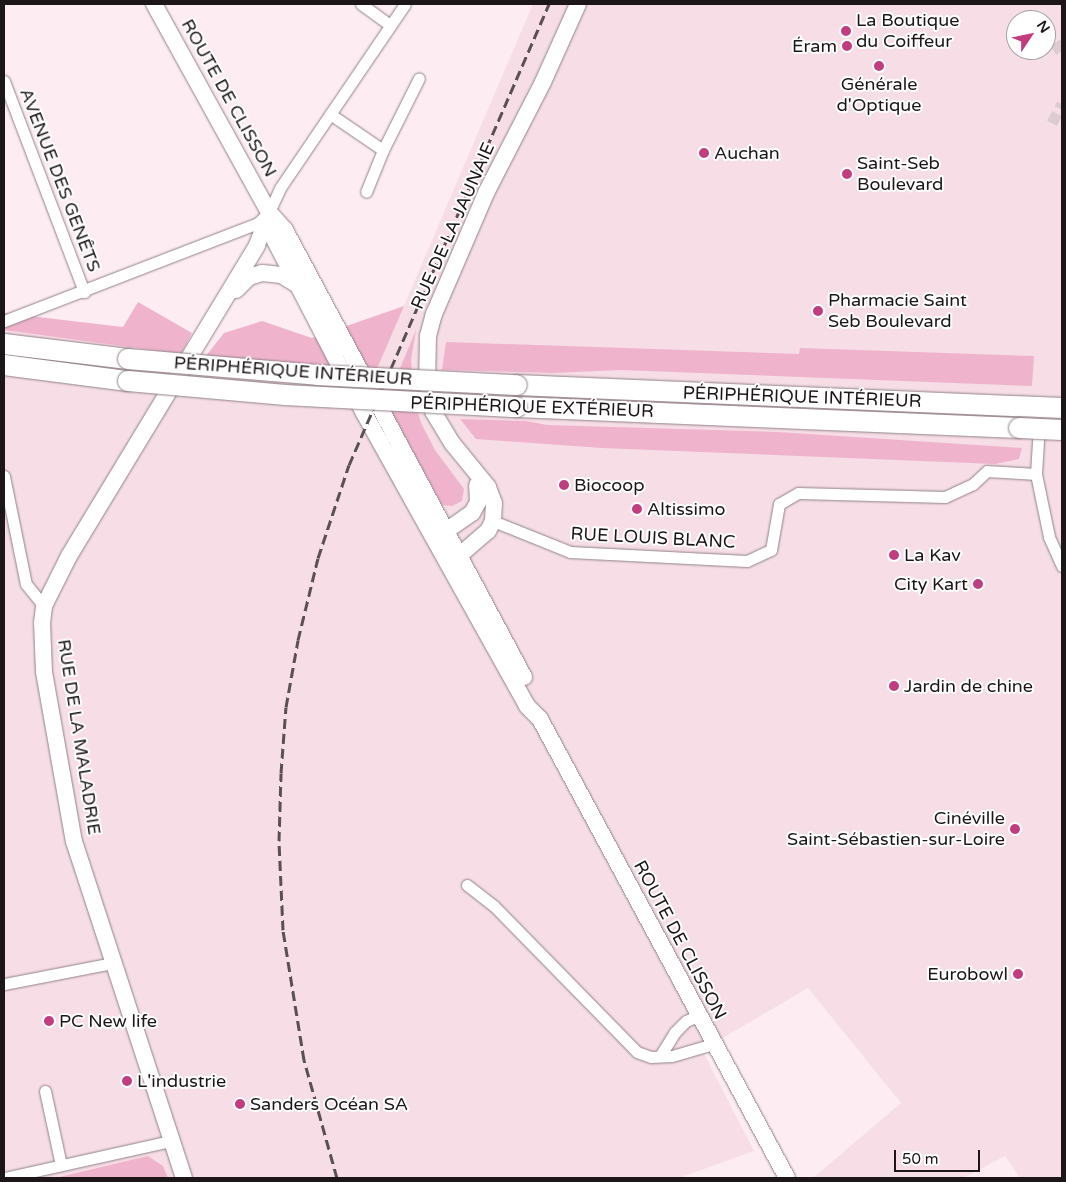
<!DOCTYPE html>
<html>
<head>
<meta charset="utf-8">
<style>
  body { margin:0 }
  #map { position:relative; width:1066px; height:1182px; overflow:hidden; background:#feecf3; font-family:"Varela Round",sans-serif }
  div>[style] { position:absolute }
  .built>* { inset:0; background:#f6dde6 }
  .green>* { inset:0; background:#efb4cc }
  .street-tunnel>* { height:11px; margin-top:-5.5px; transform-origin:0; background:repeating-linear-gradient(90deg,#dcccd2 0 11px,transparent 0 16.5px) }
  .roads { filter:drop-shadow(0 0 1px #928288) drop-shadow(0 0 1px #928288) }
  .street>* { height:11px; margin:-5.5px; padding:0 5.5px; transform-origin:5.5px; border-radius:5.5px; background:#fff }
  .secondary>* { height:16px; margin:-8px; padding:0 8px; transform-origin:8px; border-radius:8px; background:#fff }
  .highway>* { height:20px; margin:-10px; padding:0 10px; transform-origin:10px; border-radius:10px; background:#fff }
  .rail>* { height:3px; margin-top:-1.5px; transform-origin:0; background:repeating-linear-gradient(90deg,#5a5054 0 10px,transparent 0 15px) }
  .bridges { filter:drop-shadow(0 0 1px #928288) drop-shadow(0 0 1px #928288) }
  .highway-bridge>* { height:20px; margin:-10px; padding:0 10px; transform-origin:10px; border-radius:10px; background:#fff }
  .dots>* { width:14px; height:14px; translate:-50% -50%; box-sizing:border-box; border:2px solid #fff; border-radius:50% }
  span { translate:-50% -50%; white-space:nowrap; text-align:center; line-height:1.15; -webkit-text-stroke:4px #fff; paint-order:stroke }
  .poi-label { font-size:18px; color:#1c1618 }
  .left { translate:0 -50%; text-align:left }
  .right { translate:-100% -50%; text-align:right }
  .street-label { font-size:18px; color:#1c1618 }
  .frame { position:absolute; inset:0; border:5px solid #1c1618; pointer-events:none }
  .north { position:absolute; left:1006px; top:10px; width:50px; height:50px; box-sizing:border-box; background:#fff; border:1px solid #a4a2a3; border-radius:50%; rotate:56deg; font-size:14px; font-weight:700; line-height:20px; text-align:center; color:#1c1618 }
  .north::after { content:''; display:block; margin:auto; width:18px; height:22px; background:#c23d80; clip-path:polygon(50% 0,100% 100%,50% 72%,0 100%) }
  .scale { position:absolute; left:894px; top:1150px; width:86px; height:22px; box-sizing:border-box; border:2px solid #1c1618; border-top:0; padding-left:6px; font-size:15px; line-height:18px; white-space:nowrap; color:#1c1618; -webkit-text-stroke:4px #fff; paint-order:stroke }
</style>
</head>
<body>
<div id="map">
  <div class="built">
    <i style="clip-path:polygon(evenodd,533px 4px,1062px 4px,1062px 1178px,1020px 1178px,1005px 1156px,963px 1178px,813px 1178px,901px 1103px,808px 988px,702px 1050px,754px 1151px,679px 1178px,4px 1178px,4px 330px,217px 358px,377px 369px,533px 4px,1016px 20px,1046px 20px,1046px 50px,1016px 50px,1016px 20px,533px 4px,377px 369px,399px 370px,370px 441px,356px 415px,377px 369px)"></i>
  </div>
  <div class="green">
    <i style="clip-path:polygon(138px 302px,192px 333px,181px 354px,4px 330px,4px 313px,123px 327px)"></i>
    <i style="clip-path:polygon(404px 306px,377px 369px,205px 357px,224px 333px,262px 321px,312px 338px)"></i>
    <i style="clip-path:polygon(416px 330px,411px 360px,414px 398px,421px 423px,435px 450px,464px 489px,462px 501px,452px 506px,442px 505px,386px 402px)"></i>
    <i style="clip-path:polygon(446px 342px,799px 354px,800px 348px,1034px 356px,1032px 386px,621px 370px,554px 373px,442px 370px)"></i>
    <i style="clip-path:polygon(460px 419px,526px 421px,547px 425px,778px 432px,1022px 448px,1019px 459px,995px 464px,602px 448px,476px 439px)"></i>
    <i style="clip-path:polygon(148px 1156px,163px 1166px,168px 1178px,55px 1178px)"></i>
  </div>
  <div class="street-tunnel">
    <i style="left:1055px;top:42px;width:13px;rotate:58deg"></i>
    <i style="left:1052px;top:123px;width:22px;rotate:-63deg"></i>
  </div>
  <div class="roads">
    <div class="street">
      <i style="left:361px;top:4px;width:36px;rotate:36deg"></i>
      <i style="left:4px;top:81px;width:226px;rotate:69.2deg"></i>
      <i style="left:330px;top:114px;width:64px;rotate:34.2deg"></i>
      <i style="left:383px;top:150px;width:45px;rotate:112deg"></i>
      <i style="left:383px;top:150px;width:80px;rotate:-63.4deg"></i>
      <i style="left:4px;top:321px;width:272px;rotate:-21.1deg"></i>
      <i style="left:258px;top:223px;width:16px;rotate:-45deg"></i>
      <i style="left:269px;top:212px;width:26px;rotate:-65deg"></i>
      <i style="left:280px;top:188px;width:222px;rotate:-55.8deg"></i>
      <i style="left:1039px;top:425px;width:49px;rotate:93.5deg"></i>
      <i style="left:1036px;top:474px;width:64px;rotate:78.3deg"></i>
      <i style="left:1049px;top:537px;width:32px;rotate:66deg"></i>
      <i style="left:4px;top:476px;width:110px;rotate:78.5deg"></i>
      <i style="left:26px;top:584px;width:28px;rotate:51deg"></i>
      <i style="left:493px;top:521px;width:83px;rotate:21.9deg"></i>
      <i style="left:570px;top:552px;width:177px;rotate:2.9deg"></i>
      <i style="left:747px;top:561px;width:26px;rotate:-25deg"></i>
      <i style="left:771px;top:550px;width:47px;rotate:-80.1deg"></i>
      <i style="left:779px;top:504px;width:22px;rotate:-30deg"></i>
      <i style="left:798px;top:493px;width:147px;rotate:1.6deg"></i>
      <i style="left:945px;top:497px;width:31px;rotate:-25deg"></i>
      <i style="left:973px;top:484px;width:19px;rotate:-43deg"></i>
      <i style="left:987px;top:471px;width:49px;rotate:3.5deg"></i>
      <i style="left:467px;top:885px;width:34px;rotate:38deg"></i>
      <i style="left:494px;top:906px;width:204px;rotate:45.6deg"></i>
      <i style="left:637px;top:1052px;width:15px;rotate:20deg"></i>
      <i style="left:651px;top:1057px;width:21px;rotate:-3deg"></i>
      <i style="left:672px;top:1056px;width:43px;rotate:-16.3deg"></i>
      <i style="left:4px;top:984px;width:111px;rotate:-10.9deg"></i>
      <i style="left:660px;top:1056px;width:28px;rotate:-58deg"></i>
      <i style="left:675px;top:1032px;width:16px;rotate:-45deg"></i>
      <i style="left:686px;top:1021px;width:12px;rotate:-24deg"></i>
      <i style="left:45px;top:1091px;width:76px;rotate:77.8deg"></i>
      <i style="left:4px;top:1178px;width:171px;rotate:-12.5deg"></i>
    </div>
    <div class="secondary">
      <i style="left:154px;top:4px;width:238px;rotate:61.1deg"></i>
      <i style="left:269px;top:212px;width:24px;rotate:48deg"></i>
      <i style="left:285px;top:230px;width:507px;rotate:61.87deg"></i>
      <i style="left:269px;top:212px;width:25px;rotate:81deg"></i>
      <i style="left:273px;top:237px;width:198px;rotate:62.7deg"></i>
      <i style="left:364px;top:413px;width:335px;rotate:60.9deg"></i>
      <i style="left:527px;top:706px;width:18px;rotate:45deg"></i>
      <i style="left:540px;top:719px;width:521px;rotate:61.71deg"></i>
      <i style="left:236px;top:290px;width:18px;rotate:-45deg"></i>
      <i style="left:249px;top:277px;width:14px;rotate:-17deg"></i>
      <i style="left:262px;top:273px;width:19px;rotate:6deg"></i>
      <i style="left:281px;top:275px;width:21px;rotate:31deg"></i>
      <i style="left:446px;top:531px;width:32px;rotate:-35deg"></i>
      <i style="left:472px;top:513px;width:13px;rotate:-61deg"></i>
      <i style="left:478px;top:502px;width:17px;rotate:-93deg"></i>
      <i style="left:460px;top:555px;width:37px;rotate:-41deg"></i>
      <i style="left:488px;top:531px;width:11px;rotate:-63deg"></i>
      <i style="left:493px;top:521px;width:18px;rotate:-87deg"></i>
      <i style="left:494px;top:503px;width:17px;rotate:-111deg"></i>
      <i style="left:488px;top:487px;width:57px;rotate:-129.3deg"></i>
      <i style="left:452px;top:443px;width:37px;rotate:-121deg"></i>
      <i style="left:433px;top:411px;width:26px;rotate:-103deg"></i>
      <i style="left:427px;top:386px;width:50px;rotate:-88.9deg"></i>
      <i style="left:428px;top:336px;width:23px;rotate:-75deg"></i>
      <i style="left:434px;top:314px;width:132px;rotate:-66.7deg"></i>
      <i style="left:486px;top:193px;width:125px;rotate:-62.8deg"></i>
      <i style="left:543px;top:82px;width:85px;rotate:-65.8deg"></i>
      <i style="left:184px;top:1178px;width:354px;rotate:-108.1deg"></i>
      <i style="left:74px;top:842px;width:173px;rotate:-100deg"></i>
      <i style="left:44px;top:672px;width:49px;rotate:-92.3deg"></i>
      <i style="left:42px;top:623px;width:17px;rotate:-83deg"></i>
      <i style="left:44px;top:606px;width:56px;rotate:-63.4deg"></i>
      <i style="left:69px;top:556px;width:363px;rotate:-58.8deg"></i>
      <i style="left:257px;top:245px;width:30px;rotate:-69deg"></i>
    </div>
    <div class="highway">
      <i style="left:4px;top:344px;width:125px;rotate:6.9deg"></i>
      <i style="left:4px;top:365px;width:125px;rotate:7.4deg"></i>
      <i style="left:517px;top:385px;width:545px;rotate:2.42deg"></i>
      <i style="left:517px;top:407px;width:502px;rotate:2.4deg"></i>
    </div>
  </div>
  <div class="rail">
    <i style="left:337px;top:1178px;width:123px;rotate:-105.6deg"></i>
    <i style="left:304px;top:1060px;width:132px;rotate:-99.2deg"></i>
    <i style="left:283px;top:930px;width:89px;rotate:-92.6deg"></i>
    <i style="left:279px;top:841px;width:68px;rotate:-88.3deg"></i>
    <i style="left:281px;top:773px;width:66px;rotate:-85.7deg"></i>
    <i style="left:286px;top:707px;width:68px;rotate:-79.8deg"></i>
    <i style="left:298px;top:640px;width:84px;rotate:-76.3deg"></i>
    <i style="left:318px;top:558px;width:98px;rotate:-71.6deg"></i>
    <i style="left:349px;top:465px;width:503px;rotate:-66.55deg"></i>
  </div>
  <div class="bridges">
    <div class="highway-bridge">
      <i style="left:128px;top:359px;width:190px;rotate:4.8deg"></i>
      <i style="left:317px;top:375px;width:200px;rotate:2.9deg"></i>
      <i style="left:128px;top:381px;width:158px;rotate:5.1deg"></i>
      <i style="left:285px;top:395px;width:232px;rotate:3deg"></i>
      <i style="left:1019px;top:428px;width:43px;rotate:2.7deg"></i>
    </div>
  </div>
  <div class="dots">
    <i style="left:846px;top:31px;background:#c23d80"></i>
    <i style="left:847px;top:46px;background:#c23d80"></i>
    <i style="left:879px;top:66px;background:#c23d80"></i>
    <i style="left:704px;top:153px;background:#c23d80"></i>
    <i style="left:847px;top:174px;background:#c23d80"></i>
    <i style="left:818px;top:311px;background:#c23d80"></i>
    <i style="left:564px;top:485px;background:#c23d80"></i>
    <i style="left:637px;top:509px;background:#c23d80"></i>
    <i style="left:894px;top:555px;background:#c23d80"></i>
    <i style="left:978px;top:584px;background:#c23d80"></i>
    <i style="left:894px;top:686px;background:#c23d80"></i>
    <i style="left:1015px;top:829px;background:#c23d80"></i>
    <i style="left:1018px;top:974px;background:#c23d80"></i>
    <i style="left:49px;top:1021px;background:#c23d80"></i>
    <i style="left:127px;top:1081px;background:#c23d80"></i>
    <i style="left:240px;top:1104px;background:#c23d80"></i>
  </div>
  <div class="poi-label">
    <span class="left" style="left:856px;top:31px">La Boutique<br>du Coiffeur</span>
    <span class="right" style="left:837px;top:46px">Éram</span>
    <span style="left:879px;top:95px">Générale<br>d'Optique</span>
    <span class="left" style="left:714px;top:153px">Auchan</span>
    <span class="left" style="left:857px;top:174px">Saint-Seb<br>Boulevard</span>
    <span class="left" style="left:828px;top:311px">Pharmacie Saint<br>Seb Boulevard</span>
    <span class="left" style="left:574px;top:485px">Biocoop</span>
    <span class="left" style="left:647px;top:509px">Altissimo</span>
    <span class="left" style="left:904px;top:555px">La Kav</span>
    <span class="right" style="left:968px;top:584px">City Kart</span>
    <span class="left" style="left:904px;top:686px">Jardin de chine</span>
    <span class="right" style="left:1005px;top:829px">Cinéville<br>Saint-Sébastien-sur-Loire</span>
    <span class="right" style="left:1008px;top:974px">Eurobowl</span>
    <span class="left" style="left:59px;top:1021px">PC New life</span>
    <span class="left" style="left:137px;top:1081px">L'industrie</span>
    <span class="left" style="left:250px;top:1104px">Sanders Océan SA</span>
  </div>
  <div class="street-label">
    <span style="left:229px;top:98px;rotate:61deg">ROUTE DE CLISSON</span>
    <span style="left:60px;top:180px;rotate:69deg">AVENUE DES GENÊTS</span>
    <span style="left:453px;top:226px;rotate:-66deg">RUE DE LA JAUNAIE</span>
    <span style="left:293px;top:371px;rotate:4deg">PÉRIPHÉRIQUE INTÉRIEUR</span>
    <span style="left:802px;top:397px;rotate:2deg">PÉRIPHÉRIQUE INTÉRIEUR</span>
    <span style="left:532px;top:407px;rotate:2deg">PÉRIPHÉRIQUE EXTÉRIEUR</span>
    <span style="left:653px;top:538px;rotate:3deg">RUE LOUIS BLANC</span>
    <span style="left:79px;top:737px;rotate:81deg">RUE DE LA MALADRIE</span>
    <span style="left:680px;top:940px;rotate:62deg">ROUTE DE CLISSON</span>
  </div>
  <div class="frame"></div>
  <div class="north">N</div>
  <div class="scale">50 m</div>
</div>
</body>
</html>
